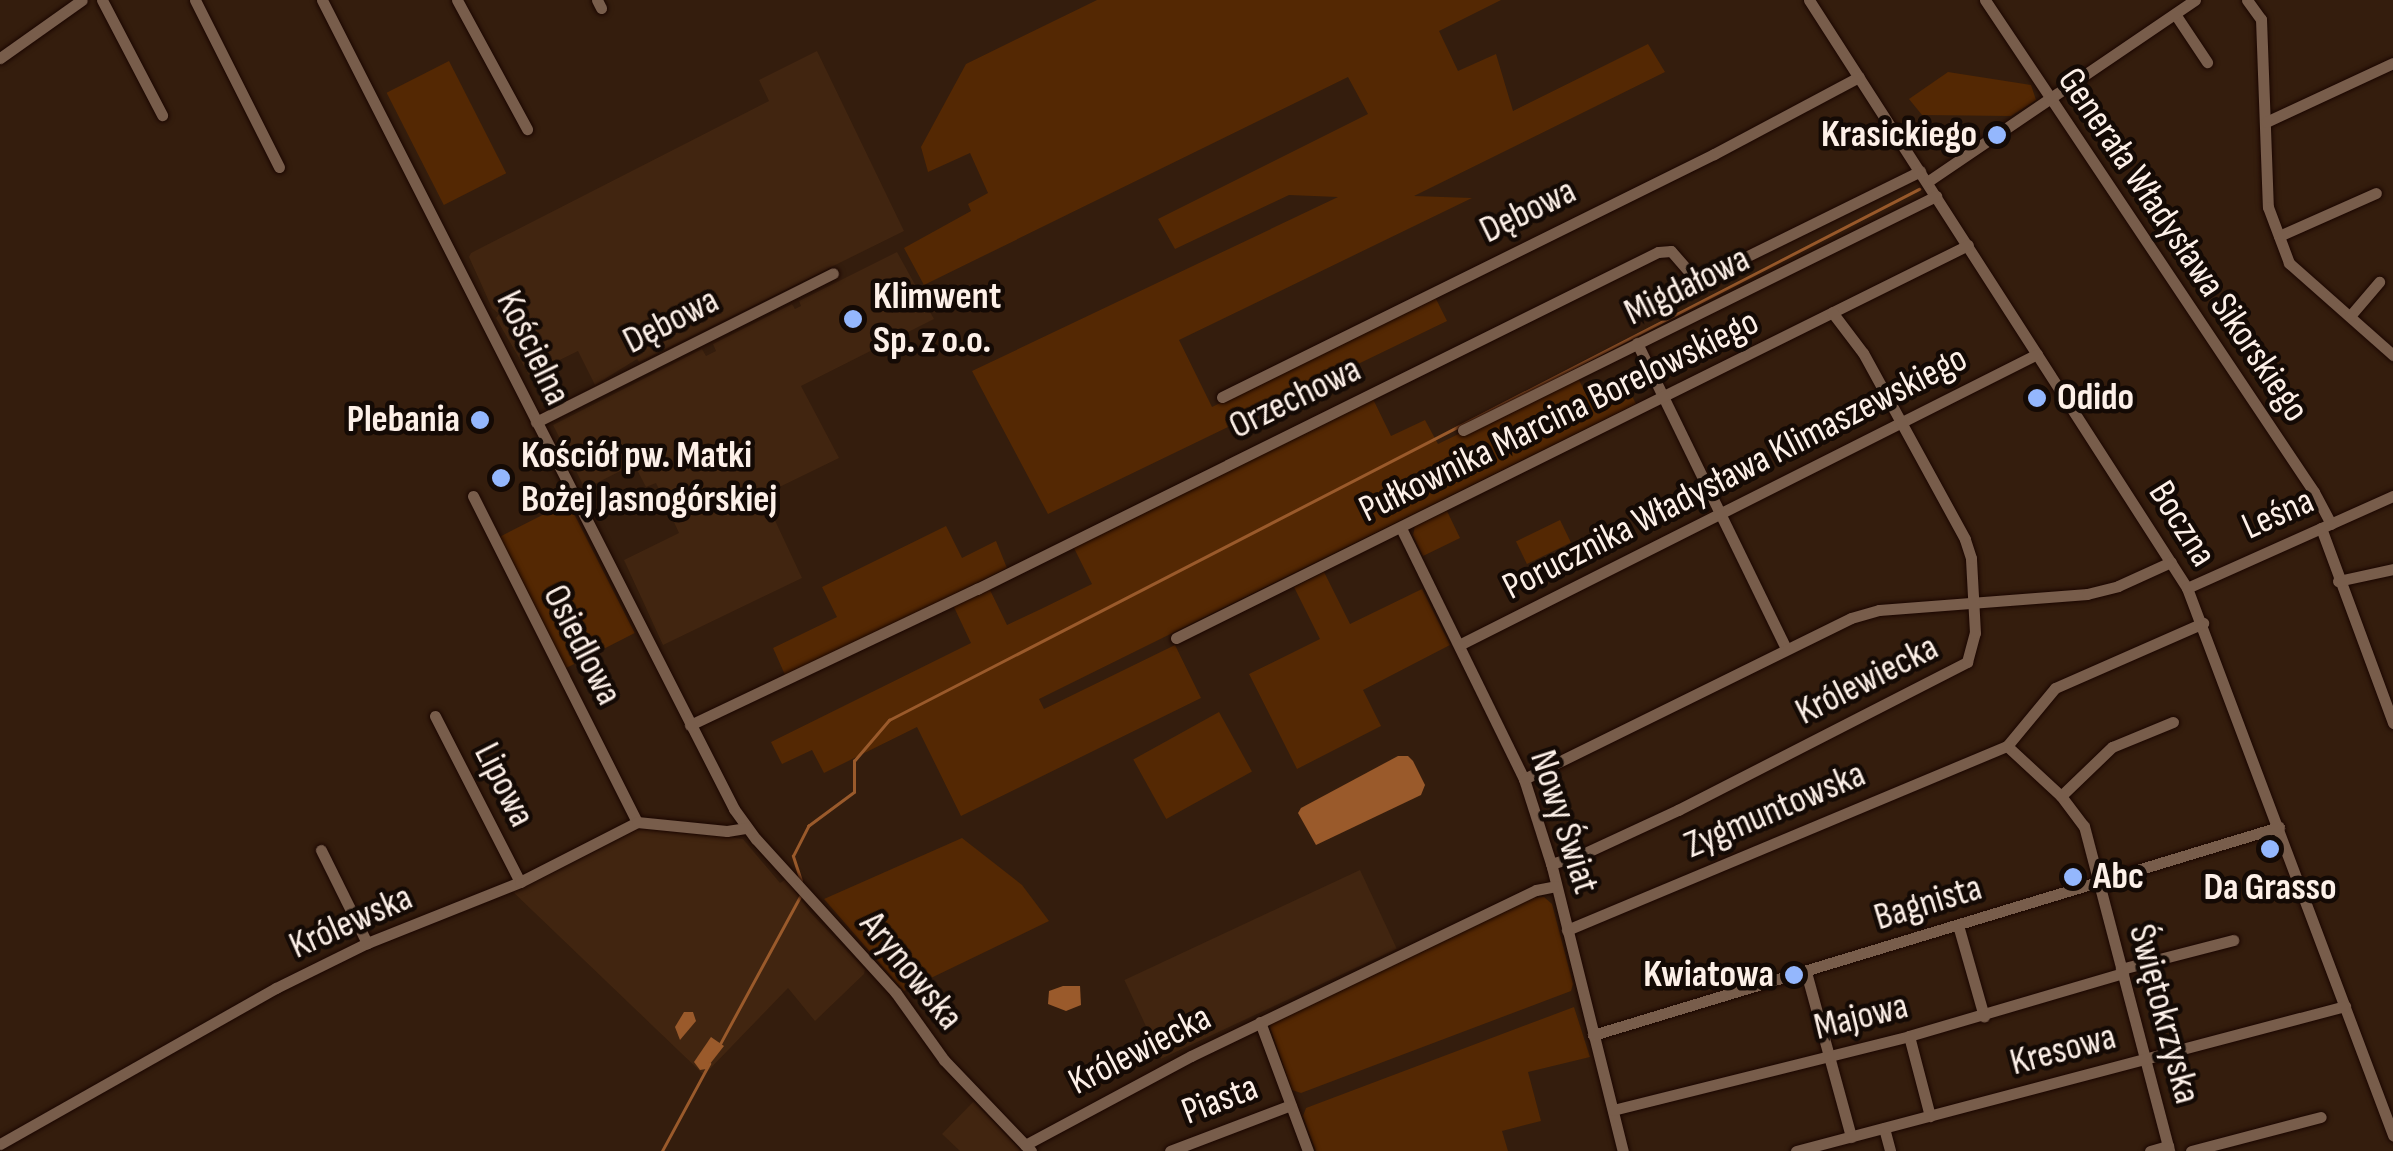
<!DOCTYPE html>
<html>
<head>
<meta charset="utf-8">
<style>
  body { margin:0 }
  #map { position:relative; width:2393px; height:1151px; overflow:hidden; background:#341d0d; font-family:"Sofia Sans Condensed",sans-serif }
  div>[style] { position:absolute }
  .built>* { inset:0; background:#412510; transform-origin:0 0 }
  .green>* { inset:0; background:#542803; transform-origin:0 0 }
  .water>* { inset:0; background:#9a5a2b }
  .stream>* { height:2.5px; margin:-1.25px; padding:0 1.25px; transform-origin:1.25px; border-radius:1.25px; background:#9a5a2b }
  .roads { filter:drop-shadow(0 0 2px #1a0600) drop-shadow(0 0 2px #1a0600) }
  .minor>* { height:11px; margin:-5.5px; padding:0 5.5px; transform-origin:5.5px; border-radius:5.5px; background:#785d4b }
  .dots>* { width:28px; height:28px; translate:-50% -50%; box-sizing:border-box; border:5px solid #140a05; border-radius:50% }
  span { translate:-50% -50%; white-space:nowrap; text-align:center; line-height:1.15; -webkit-text-stroke:9px #140a05; paint-order:stroke }
  .poi-label { font-size:38px; color:#fdf0e8; font-weight:700 }
  .right { translate:-100% -50%; text-align:right }
  .left { translate:0 -50%; text-align:left }
  .street-label { font-size:38px; color:#fdf0e8 }
</style>
</head>
<body>
<div id="map">
  <div class="built">
    <i style="clip-path:polygon(817px 51px,904px 231px,639px 362px,637px 359px,595px 385px,578px 351px,529px 375px,496px 318px,499px 314px,492px 308px,469px 257px,471px 253px,769px 101px,759px 80px)"></i>
    <i style="clip-path:polygon(897px 252px,934px 319px,801px 386px,839px 458px,763px 495px,802px 578px,663px 645px,624px 560px,679px 533px,656px 483px,646px 487px,634px 464px,585px 489px,553px 425px,702px 349px,706px 356px,716px 351px,713px 344px,792px 304px,795px 309px,801px 306px,799px 301px)"></i>
    <i style="clip-path:polygon(640px 825px,743px 839px,780px 883px,786px 879px,810px 912px,865px 970px,864px 974px,815px 1021px,788px 988px,704px 1075px,511px 890px)"></i>
    <i style="left:1360px;top:870px;width:87px;height:260px;rotate:65deg"></i>
    <i style="clip-path:polygon(973px 1102px,974px 1102px,1021px 1151px,960px 1151px,942px 1134px)"></i>
  </div>
  <div class="green">
    <i style="clip-path:polygon(1097px 0,1501px 0,1439px 31px,1458px 71px,1496px 54px,1513px 111px,1648px 44px,1665px 72px,1414px 196px,1472px 198px,1179px 340px,1212px 407px,1435px 297px,1447px 321px,1048px 514px,972px 371px,1338px 197px,1289px 195px,1175px 249px,1158px 219px,1368px 114px,1348px 77px,924px 285px,904px 248px,971px 211px,968px 204px,988px 193px,970px 153px,928px 172px,921px 147px,966px 64px)"></i>
    <i style="left:449px;top:61px;width:126px;height:70px;rotate:63deg"></i>
    <i style="clip-path:polygon(1948px 72px,2031px 85px,2036px 100px,2011px 116px,1922px 115px,1909px 99px)"></i>
    <i style="clip-path:polygon(1577px 376px,1587px 396px,1623px 378px,1636px 404px,1039px 699px,1044px 709px,1175px 645px,1201px 698px,961px 816px,917px 727px,824px 773px,812px 750px,782px 764px,771px 742px,971px 643px,953px 605px,989px 588px,1007px 625px,1041px 609px,1092px 584px,1073px 546px,1373px 399px,1391px 436px,1425px 420px,1438px 444px)"></i>
    <i style="left:568px;top:502px;width:147px;height:78px;rotate:63deg"></i>
    <i style="clip-path:polygon(1447px 511px,1460px 538px,1423px 556px,1413px 535px,1415px 526px)"></i>
    <i style="left:1560px;top:520px;width:25px;height:49px;rotate:64deg"></i>
    <i style="clip-path:polygon(946px 526px,962px 558px,996px 541px,1007px 568px,786px 677px,773px 648px,837px 617px,822px 587px)"></i>
    <i style="clip-path:polygon(1324px 572px,1350px 624px,1422px 589px,1450px 645px,1363px 690px,1381px 726px,1297px 769px,1249px 674px,1320px 639px,1294px 587px)"></i>
    <i style="left:1219px;top:712px;width:68px;height:98px;rotate:61deg"></i>
    <i style="clip-path:polygon(962px 838px,1022px 885px,1049px 921px,904px 991px,824px 899px)"></i>
    <i style="clip-path:polygon(1544px 897px,1552px 904px,1573px 984px,1571px 991px,1301px 1093px,1292px 1090px,1269px 1024px,1529px 898px)"></i>
    <i style="clip-path:polygon(1574px 1007px,1590px 1057px,1528px 1072px,1541px 1121px,1502px 1131px,1508px 1151px,1316px 1151px,1303px 1116px,1306px 1108px)"></i>
  </div>
  <div class="water">
    <i style="clip-path:polygon(1398px 756px,1408px 756px,1413px 761px,1425px 785px,1421px 795px,1316px 845px,1298px 813px,1301px 808px)"></i>
    <i style="clip-path:polygon(1063px 986px,1080px 986px,1081px 1005px,1066px 1011px,1048px 1004px,1049px 991px)"></i>
    <i style="clip-path:polygon(684px 1012px,693px 1012px,696px 1021px,680px 1040px,675px 1027px)"></i>
    <i style="clip-path:polygon(711px 1037px,724px 1046px,706px 1069px,700px 1070px,694px 1062px)"></i>
  </div>
  <div class="stream">
    <i style="left:801px;top:881px;width:26px;rotate:-108deg"></i>
    <i style="left:793px;top:856px;width:34px;rotate:-63deg"></i>
    <i style="left:808px;top:826px;width:57px;rotate:-36.5deg"></i>
    <i style="left:854px;top:792px;width:31px;rotate:-90deg"></i>
    <i style="left:854px;top:761px;width:54px;rotate:-49.5deg"></i>
    <i style="left:889px;top:720px;width:1159px;rotate:-27.27deg"></i>
    <i style="left:720px;top:1044px;width:172px;rotate:-61.5deg"></i>
    <i style="left:662px;top:1151px;width:99px;rotate:-61.6deg"></i>
  </div>
  <div class="roads">
    <div class="minor">
      <i style="left:102px;top:0;width:130px;rotate:62.4deg"></i>
      <i style="left:195px;top:0;width:187px;rotate:63.3deg"></i>
      <i style="left:322px;top:0;width:908px;rotate:63.01deg"></i>
      <i style="left:734px;top:809px;width:37px;rotate:54deg"></i>
      <i style="left:756px;top:839px;width:208px;rotate:47.7deg"></i>
      <i style="left:896px;top:993px;width:82px;rotate:54.4deg"></i>
      <i style="left:944px;top:1060px;width:126px;rotate:46.3deg"></i>
      <i style="left:457px;top:0;width:147px;rotate:61.5deg"></i>
      <i style="left:597px;top:0;width:9px;rotate:63deg"></i>
      <i style="left:1809px;top:0;width:699px;rotate:57.26deg"></i>
      <i style="left:2187px;top:588px;width:585px;rotate:69.36deg"></i>
      <i style="left:1985px;top:0;width:592px;rotate:56.23deg"></i>
      <i style="left:2314px;top:492px;width:36px;rotate:62deg"></i>
      <i style="left:2247px;top:0;width:24px;rotate:54deg"></i>
      <i style="left:2261px;top:19px;width:188px;rotate:87.9deg"></i>
      <i style="left:2268px;top:207px;width:60px;rotate:69.4deg"></i>
      <i style="left:2289px;top:263px;width:139px;rotate:41.5deg"></i>
      <i style="left:2175px;top:14px;width:58px;rotate:56.3deg"></i>
      <i style="left:0;top:58px;width:100px;rotate:-35.3deg"></i>
      <i style="left:2266px;top:122px;width:140px;rotate:-24.9deg"></i>
      <i style="left:1927px;top:182px;width:324px;rotate:-34.2deg"></i>
      <i style="left:2279px;top:236px;width:106px;rotate:-23.9deg"></i>
      <i style="left:2350px;top:316px;width:45px;rotate:-49.5deg"></i>
      <i style="left:1637px;top:343px;width:339px;rotate:64deg"></i>
      <i style="left:1222px;top:397px;width:549px;rotate:-26.28deg"></i>
      <i style="left:1714px;top:154px;width:164px;rotate:-28deg"></i>
      <i style="left:536px;top:422px;width:332px;rotate:-26.6deg"></i>
      <i style="left:1463px;top:430px;width:528px;rotate:-26.32deg"></i>
      <i style="left:473px;top:496px;width:365px;rotate:63.3deg"></i>
      <i style="left:1401px;top:528px;width:280px;rotate:63.9deg"></i>
      <i style="left:1524px;top:779px;width:92px;rotate:72.3deg"></i>
      <i style="left:1552px;top:867px;width:293px;rotate:76deg"></i>
      <i style="left:2321px;top:528px;width:208px;rotate:69.7deg"></i>
      <i style="left:2338px;top:581px;width:56px;rotate:-12.3deg"></i>
      <i style="left:2187px;top:588px;width:226px;rotate:-24.1deg"></i>
      <i style="left:1176px;top:638px;width:884px;rotate:-26.39deg"></i>
      <i style="left:1459px;top:645px;width:647px;rotate:-26.72deg"></i>
      <i style="left:435px;top:716px;width:186px;rotate:62.9deg"></i>
      <i style="left:690px;top:725px;width:318px;rotate:-25.4deg"></i>
      <i style="left:977px;top:589px;width:760px;rotate:-26.33deg"></i>
      <i style="left:1658px;top:252px;width:13px;rotate:-4deg"></i>
      <i style="left:1671px;top:251px;width:30px;rotate:49deg"></i>
      <i style="left:1691px;top:274px;width:13px;rotate:18deg"></i>
      <i style="left:1703px;top:278px;width:242px;rotate:-26.2deg"></i>
      <i style="left:2007px;top:746px;width:74px;rotate:42.8deg"></i>
      <i style="left:2061px;top:796px;width:38px;rotate:53deg"></i>
      <i style="left:2084px;top:826px;width:336px;rotate:75.3deg"></i>
      <i style="left:2007px;top:746px;width:75px;rotate:-50.4deg"></i>
      <i style="left:2055px;top:688px;width:162px;rotate:-23.7deg"></i>
      <i style="left:1524px;top:779px;width:364px;rotate:-26.2deg"></i>
      <i style="left:1851px;top:618px;width:29px;rotate:-16deg"></i>
      <i style="left:1879px;top:610px;width:209px;rotate:-4.4deg"></i>
      <i style="left:2087px;top:594px;width:32px;rotate:-14deg"></i>
      <i style="left:2118px;top:586px;width:58px;rotate:-24.4deg"></i>
      <i style="left:2061px;top:796px;width:71px;rotate:-43.9deg"></i>
      <i style="left:2112px;top:747px;width:66px;rotate:-22.3deg"></i>
      <i style="left:321px;top:850px;width:104px;rotate:63.7deg"></i>
      <i style="left:1551px;top:864px;width:34px;rotate:-17deg"></i>
      <i style="left:1583px;top:854px;width:105px;rotate:-24.9deg"></i>
      <i style="left:1678px;top:810px;width:325px;rotate:-27.1deg"></i>
      <i style="left:1967px;top:662px;width:30px;rotate:-75deg"></i>
      <i style="left:1975px;top:633px;width:75px;rotate:-93.1deg"></i>
      <i style="left:1971px;top:558px;width:20px;rotate:-108deg"></i>
      <i style="left:1965px;top:539px;width:212px;rotate:-118.7deg"></i>
      <i style="left:1863px;top:353px;width:51px;rotate:-127.1deg"></i>
      <i style="left:1958px;top:925px;width:95px;rotate:74.1deg"></i>
      <i style="left:1567px;top:930px;width:477px;rotate:-22.7deg"></i>
      <i style="left:2121px;top:969px;width:116px;rotate:-14.5deg"></i>
      <i style="left:1806px;top:972px;width:171px;rotate:74.7deg"></i>
      <i style="left:1260px;top:1022px;width:138px;rotate:69.6deg"></i>
      <i style="left:1593px;top:1035px;width:717px;rotate:-16.87deg"></i>
      <i style="left:1909px;top:1036px;width:83px;rotate:75.3deg"></i>
      <i style="left:1613px;top:1110px;width:305px;rotate:-14deg"></i>
      <i style="left:1909px;top:1036px;width:223px;rotate:-16.4deg"></i>
      <i style="left:1884px;top:1128px;width:24px;rotate:75deg"></i>
      <i style="left:0;top:1144px;width:317px;rotate:-29.5deg"></i>
      <i style="left:276px;top:988px;width:102px;rotate:-26.3deg"></i>
      <i style="left:367px;top:943px;width:165px;rotate:-21.7deg"></i>
      <i style="left:520px;top:882px;width:131px;rotate:-27.1deg"></i>
      <i style="left:637px;top:822px;width:90px;rotate:5.7deg"></i>
      <i style="left:727px;top:831px;width:20px;rotate:-9deg"></i>
      <i style="left:1025px;top:1145px;width:188px;rotate:-28.2deg"></i>
      <i style="left:1191px;top:1056px;width:383px;rotate:-25.7deg"></i>
      <i style="left:1536px;top:890px;width:20px;rotate:-11deg"></i>
      <i style="left:1170px;top:1151px;width:129px;rotate:-20.8deg"></i>
      <i style="left:1796px;top:1151px;width:568px;rotate:-14.79deg"></i>
      <i style="left:2150px;top:1151px;width:19px;rotate:-16deg"></i>
      <i style="left:2191px;top:1151px;width:134px;rotate:-14.7deg"></i>
    </div>
  </div>
  <div class="dots">
    <i style="left:1997px;top:135px;background:#94b7fd"></i>
    <i style="left:853px;top:319px;background:#94b7fd"></i>
    <i style="left:2037px;top:398px;background:#94b7fd"></i>
    <i style="left:480px;top:420px;background:#94b7fd"></i>
    <i style="left:501px;top:478px;background:#94b7fd"></i>
    <i style="left:2270px;top:849px;background:#94b7fd"></i>
    <i style="left:2073px;top:877px;background:#94b7fd"></i>
    <i style="left:1794px;top:975px;background:#94b7fd"></i>
  </div>
  <div class="poi-label">
    <span class="right" style="left:1977px;top:135px">Krasickiego</span>
    <span class="left" style="left:873px;top:319px">Klimwent<br>Sp. z o.o.</span>
    <span class="left" style="left:2057px;top:398px">Odido</span>
    <span class="right" style="left:460px;top:420px">Plebania</span>
    <span class="left" style="left:521px;top:478px">Kościół pw. Matki<br>Bożej Jasnogórskiej</span>
    <span class="left" style="left:2093px;top:877px">Abc</span>
    <span style="left:2270px;top:888px">Da Grasso</span>
    <span class="right" style="left:1774px;top:975px">Kwiatowa</span>
  </div>
  <div class="street-label">
    <span style="left:1528px;top:211px;rotate:-26deg">Dębowa</span>
    <span style="left:2183px;top:245px;rotate:56deg">Generała Władysława Sikorskiego</span>
    <span style="left:1687px;top:286px;rotate:-26deg">Migdałowa</span>
    <span style="left:671px;top:321px;rotate:-27deg">Dębowa</span>
    <span style="left:533px;top:348px;rotate:64deg">Kościelna</span>
    <span style="left:1295px;top:398px;rotate:-26deg">Orzechowa</span>
    <span style="left:1559px;top:416px;rotate:-26deg">Pułkownika Marcina Borelowskiego</span>
    <span style="left:1735px;top:473px;rotate:-27deg">Porucznika Władysława Klimaszewskiego</span>
    <span style="left:2278px;top:514px;rotate:-24deg">Leśna</span>
    <span style="left:2182px;top:524px;rotate:58deg">Boczna</span>
    <span style="left:582px;top:645px;rotate:63deg">Osiedlowa</span>
    <span style="left:1867px;top:680px;rotate:-27deg">Królewiecka</span>
    <span style="left:504px;top:785px;rotate:63deg">Lipowa</span>
    <span style="left:1775px;top:810px;rotate:-23deg">Zygmuntowska</span>
    <span style="left:1564px;top:822px;rotate:72deg">Nowy Świat</span>
    <span style="left:1928px;top:903px;rotate:-17deg">Bagnista</span>
    <span style="left:351px;top:922px;rotate:-24deg">Królewska</span>
    <span style="left:911px;top:971px;rotate:51deg">Arynowska</span>
    <span style="left:2164px;top:1014px;rotate:75deg">Świętokrzyska</span>
    <span style="left:1861px;top:1017px;rotate:-14deg">Majowa</span>
    <span style="left:1140px;top:1050px;rotate:-27deg">Królewiecka</span>
    <span style="left:2063px;top:1050px;rotate:-15deg">Kresowa</span>
    <span style="left:1220px;top:1100px;rotate:-21deg">Piasta</span>
  </div>
</div>
</body>
</html>
